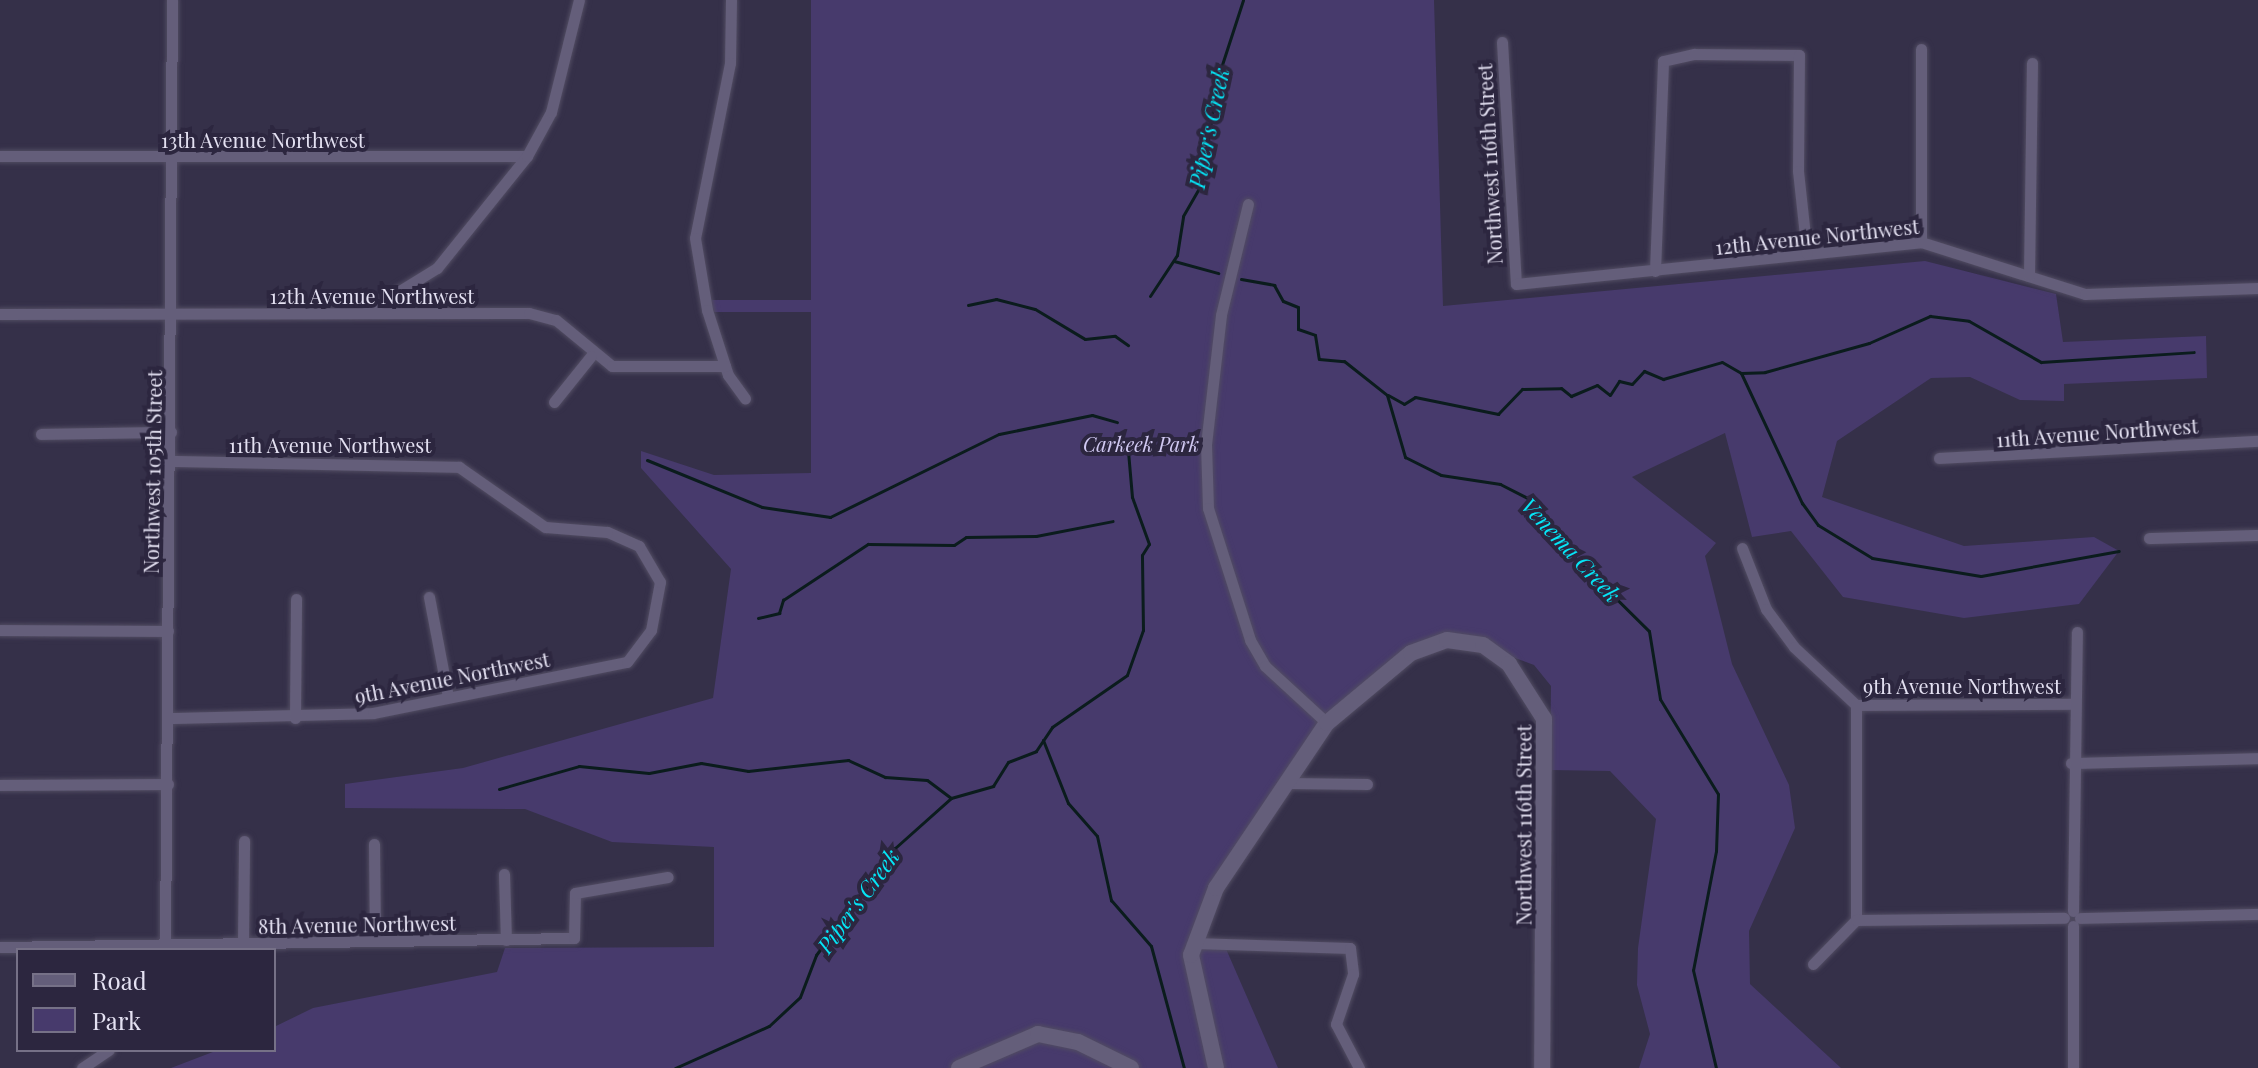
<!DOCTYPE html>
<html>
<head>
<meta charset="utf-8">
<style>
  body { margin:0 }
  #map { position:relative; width:2258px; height:1068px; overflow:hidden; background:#353049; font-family:"Playfair Display",serif }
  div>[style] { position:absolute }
  .green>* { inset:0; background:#473a6c }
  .stream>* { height:3px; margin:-1.5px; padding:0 1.5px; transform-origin:1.5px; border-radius:1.5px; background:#0b1c1d }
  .roads { filter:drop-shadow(0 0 2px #514c62) drop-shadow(0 0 2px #514c62) }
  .street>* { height:11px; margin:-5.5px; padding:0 5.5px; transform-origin:5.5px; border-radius:5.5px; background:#645e7a }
  .secondary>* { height:16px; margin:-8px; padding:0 8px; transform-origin:8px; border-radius:8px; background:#645e7a }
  span { translate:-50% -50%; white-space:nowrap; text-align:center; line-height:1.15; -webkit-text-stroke:8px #2c263f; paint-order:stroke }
  .street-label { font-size:20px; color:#e4e1f2 }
  .park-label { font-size:20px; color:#d1c9f2; font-style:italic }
  .water-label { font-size:22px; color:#05e6f7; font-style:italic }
  .legend { position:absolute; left:16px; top:948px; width:260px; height:104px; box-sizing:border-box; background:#2c263f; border:2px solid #767187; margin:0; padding:10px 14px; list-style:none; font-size:24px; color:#e4e1f2 }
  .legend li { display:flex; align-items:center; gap:16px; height:40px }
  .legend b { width:40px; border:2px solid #767187 }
</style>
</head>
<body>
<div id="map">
  <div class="green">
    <i style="clip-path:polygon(811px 0,1434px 0,1443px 306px,1925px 261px,2056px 294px,2063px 342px,2206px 336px,2207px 378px,2064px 384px,2064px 401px,2020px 400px,1970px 377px,1931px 378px,1837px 441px,1822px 497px,1964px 546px,2094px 537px,2119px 551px,2079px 604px,1964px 618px,1843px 597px,1791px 531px,1752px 537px,1725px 433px,1632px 477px,1716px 543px,1705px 556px,1732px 664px,1789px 785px,1795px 828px,1749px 931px,1750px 984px,1841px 1068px,1639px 1068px,1650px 1034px,1637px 985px,1638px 948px,1656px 819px,1610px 771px,1550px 770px,1551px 686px,1534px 665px,1471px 642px,1437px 641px,1348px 702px,1224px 874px,1194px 942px,1223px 942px,1278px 1068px,171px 1068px,218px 1050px,274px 1050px,274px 1027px,313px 1008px,497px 972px,505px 948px,714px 947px,714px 847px,612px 842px,525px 809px,345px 808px,345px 784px,463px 768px,713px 698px,731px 569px,641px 468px,641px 451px,714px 475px,811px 473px,811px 312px,714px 312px,709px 300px,811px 300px)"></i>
  </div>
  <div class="stream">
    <i style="left:1174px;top:261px;width:46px;rotate:15.3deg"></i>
    <i style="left:1241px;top:279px;width:34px;rotate:10deg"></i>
    <i style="left:1274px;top:285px;width:18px;rotate:61deg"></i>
    <i style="left:1283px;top:301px;width:16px;rotate:22deg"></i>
    <i style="left:1298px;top:307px;width:22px;rotate:90deg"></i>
    <i style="left:1298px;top:329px;width:18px;rotate:19deg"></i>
    <i style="left:1315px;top:335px;width:24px;rotate:81deg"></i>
    <i style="left:1319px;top:359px;width:25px;rotate:5deg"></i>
    <i style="left:1344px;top:361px;width:55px;rotate:38.3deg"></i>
    <i style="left:1387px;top:395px;width:65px;rotate:73.8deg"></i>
    <i style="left:1405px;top:457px;width:40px;rotate:26.6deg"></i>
    <i style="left:1441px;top:475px;width:60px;rotate:8.7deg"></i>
    <i style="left:1500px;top:484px;width:35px;rotate:27deg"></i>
    <i style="left:1531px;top:500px;width:56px;rotate:55.2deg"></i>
    <i style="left:1563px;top:546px;width:121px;rotate:44.7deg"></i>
    <i style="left:1649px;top:631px;width:69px;rotate:80.8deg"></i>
    <i style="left:1660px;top:699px;width:111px;rotate:58.6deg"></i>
    <i style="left:1718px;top:794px;width:57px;rotate:92deg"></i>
    <i style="left:1716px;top:851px;width:121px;rotate:100.9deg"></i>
    <i style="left:1693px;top:970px;width:101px;rotate:76.8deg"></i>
    <i style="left:1150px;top:296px;width:49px;rotate:-56.6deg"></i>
    <i style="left:1177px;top:255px;width:39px;rotate:-81deg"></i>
    <i style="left:1183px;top:216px;width:36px;rotate:-60deg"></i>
    <i style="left:1201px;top:185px;width:109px;rotate:-81.1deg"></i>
    <i style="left:1218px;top:77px;width:81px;rotate:-72deg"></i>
    <i style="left:968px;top:305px;width:29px;rotate:-12deg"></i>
    <i style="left:996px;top:299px;width:40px;rotate:14.4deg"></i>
    <i style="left:1035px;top:309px;width:58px;rotate:31deg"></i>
    <i style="left:1085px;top:339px;width:30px;rotate:-6deg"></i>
    <i style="left:1115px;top:336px;width:16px;rotate:35deg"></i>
    <i style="left:1741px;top:373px;width:144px;rotate:64.9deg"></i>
    <i style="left:1802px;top:503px;width:27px;rotate:54deg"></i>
    <i style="left:1818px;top:525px;width:63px;rotate:31.4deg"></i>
    <i style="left:1872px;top:558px;width:110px;rotate:9.4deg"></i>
    <i style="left:1981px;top:576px;width:140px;rotate:-10.3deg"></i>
    <i style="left:1388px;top:395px;width:18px;rotate:29deg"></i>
    <i style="left:1404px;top:404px;width:13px;rotate:-32deg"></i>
    <i style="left:1415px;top:397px;width:85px;rotate:11.6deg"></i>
    <i style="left:1498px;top:414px;width:35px;rotate:-46deg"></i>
    <i style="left:1522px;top:389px;width:39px;rotate:-1deg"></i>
    <i style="left:1561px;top:388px;width:13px;rotate:39deg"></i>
    <i style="left:1571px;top:396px;width:28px;rotate:-23deg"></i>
    <i style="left:1597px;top:385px;width:16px;rotate:38deg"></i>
    <i style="left:1610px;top:395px;width:17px;rotate:-57deg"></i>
    <i style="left:1619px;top:381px;width:13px;rotate:13deg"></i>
    <i style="left:1632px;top:384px;width:18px;rotate:-47deg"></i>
    <i style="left:1644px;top:371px;width:21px;rotate:23deg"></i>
    <i style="left:1663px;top:379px;width:61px;rotate:-16.1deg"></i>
    <i style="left:1722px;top:362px;width:22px;rotate:30deg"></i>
    <i style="left:1741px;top:373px;width:24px;rotate:-2deg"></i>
    <i style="left:1765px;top:372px;width:108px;rotate:-15.6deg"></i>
    <i style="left:1869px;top:343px;width:67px;rotate:-23.9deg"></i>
    <i style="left:1930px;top:316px;width:39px;rotate:7deg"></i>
    <i style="left:1969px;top:321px;width:83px;rotate:29.7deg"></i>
    <i style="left:2041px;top:362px;width:153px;rotate:-3.7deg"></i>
    <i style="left:647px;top:460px;width:124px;rotate:22.2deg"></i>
    <i style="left:762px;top:507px;width:69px;rotate:8.4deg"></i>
    <i style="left:830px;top:517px;width:188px;rotate:-26.2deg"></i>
    <i style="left:999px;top:434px;width:95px;rotate:-11.5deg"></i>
    <i style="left:1092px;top:415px;width:26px;rotate:16deg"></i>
    <i style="left:758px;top:618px;width:22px;rotate:-13deg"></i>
    <i style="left:779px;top:613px;width:14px;rotate:-73deg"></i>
    <i style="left:783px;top:600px;width:102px;rotate:-33.4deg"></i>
    <i style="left:868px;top:544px;width:86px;rotate:0.7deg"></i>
    <i style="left:954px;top:545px;width:14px;rotate:-34deg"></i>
    <i style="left:966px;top:537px;width:70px;rotate:-0.8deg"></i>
    <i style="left:1036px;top:536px;width:78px;rotate:-11deg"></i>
    <i style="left:1043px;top:740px;width:68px;rotate:68.4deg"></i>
    <i style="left:1068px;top:803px;width:44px;rotate:48.7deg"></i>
    <i style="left:1097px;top:836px;width:66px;rotate:77.7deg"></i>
    <i style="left:1111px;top:900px;width:61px;rotate:49deg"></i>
    <i style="left:1151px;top:946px;width:126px;rotate:74.9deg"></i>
    <i style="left:499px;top:789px;width:83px;rotate:-16deg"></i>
    <i style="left:579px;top:766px;width:70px;rotate:5.7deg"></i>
    <i style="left:649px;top:773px;width:53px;rotate:-10.9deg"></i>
    <i style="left:701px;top:763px;width:48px;rotate:9.7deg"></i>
    <i style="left:748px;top:771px;width:101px;rotate:-6.3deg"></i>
    <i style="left:848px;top:760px;width:41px;rotate:24.7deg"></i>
    <i style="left:885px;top:777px;width:42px;rotate:4.1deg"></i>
    <i style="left:927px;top:780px;width:30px;rotate:37deg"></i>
    <i style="left:675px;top:1068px;width:103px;rotate:-24.1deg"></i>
    <i style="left:769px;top:1026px;width:42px;rotate:-43.1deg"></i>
    <i style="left:800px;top:997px;width:45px;rotate:-69.1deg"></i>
    <i style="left:816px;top:955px;width:133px;rotate:-53.6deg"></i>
    <i style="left:895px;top:848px;width:75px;rotate:-41.8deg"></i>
    <i style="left:951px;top:798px;width:44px;rotate:-15.9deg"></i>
    <i style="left:993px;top:786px;width:28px;rotate:-58deg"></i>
    <i style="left:1008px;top:762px;width:30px;rotate:-21deg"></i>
    <i style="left:1036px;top:751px;width:29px;rotate:-56deg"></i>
    <i style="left:1052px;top:727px;width:91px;rotate:-34.7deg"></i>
    <i style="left:1127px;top:675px;width:48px;rotate:-70.4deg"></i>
    <i style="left:1143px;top:630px;width:75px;rotate:-90.8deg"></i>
    <i style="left:1142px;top:555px;width:13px;rotate:-58deg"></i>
    <i style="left:1149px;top:544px;width:50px;rotate:-109.9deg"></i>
    <i style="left:1132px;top:497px;width:46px;rotate:-95deg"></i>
  </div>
  <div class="roads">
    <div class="street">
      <i style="left:731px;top:0;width:63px;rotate:90.9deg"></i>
      <i style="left:730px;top:63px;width:178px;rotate:101.3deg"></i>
      <i style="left:695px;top:238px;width:73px;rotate:80.5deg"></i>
      <i style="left:707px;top:310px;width:68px;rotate:72.1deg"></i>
      <i style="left:728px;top:375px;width:29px;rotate:54deg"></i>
      <i style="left:1502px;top:42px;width:242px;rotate:86.7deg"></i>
      <i style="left:1516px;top:284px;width:407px;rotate:-5.9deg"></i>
      <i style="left:1921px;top:242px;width:172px;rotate:17.6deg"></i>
      <i style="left:2085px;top:294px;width:173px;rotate:-2deg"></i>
      <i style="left:0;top:156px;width:527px"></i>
      <i style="left:1248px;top:204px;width:114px;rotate:103.7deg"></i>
      <i style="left:1221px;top:315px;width:130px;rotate:96.6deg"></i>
      <i style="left:1206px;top:444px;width:64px;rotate:88.2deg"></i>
      <i style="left:1208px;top:508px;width:139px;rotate:72.3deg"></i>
      <i style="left:1250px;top:640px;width:30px;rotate:60deg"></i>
      <i style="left:1265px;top:666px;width:84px;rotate:42.6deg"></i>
      <i style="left:1921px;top:242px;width:193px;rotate:-90deg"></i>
      <i style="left:1655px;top:271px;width:210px;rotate:-87.8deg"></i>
      <i style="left:1663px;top:61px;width:32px;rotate:-13deg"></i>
      <i style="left:1694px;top:54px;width:105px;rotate:0.5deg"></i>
      <i style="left:1799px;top:55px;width:116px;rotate:90.5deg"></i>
      <i style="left:1798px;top:171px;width:83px;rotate:83.8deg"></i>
      <i style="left:2029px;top:276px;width:213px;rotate:-89.2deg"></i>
      <i style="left:367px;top:311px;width:82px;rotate:-31.6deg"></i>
      <i style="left:437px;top:268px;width:144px;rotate:-51.2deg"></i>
      <i style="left:527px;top:156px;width:50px;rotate:-61.4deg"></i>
      <i style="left:551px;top:112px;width:115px;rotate:-76deg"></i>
      <i style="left:0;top:314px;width:529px;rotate:-0.11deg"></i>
      <i style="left:529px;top:313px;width:28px;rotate:15deg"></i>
      <i style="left:556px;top:320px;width:72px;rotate:39.4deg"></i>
      <i style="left:612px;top:366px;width:113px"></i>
      <i style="left:554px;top:402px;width:59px;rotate:-51.2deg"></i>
      <i style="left:41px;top:434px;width:130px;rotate:-0.9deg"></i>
      <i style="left:1939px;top:458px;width:319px;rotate:-3.1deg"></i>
      <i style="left:2149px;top:538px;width:109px;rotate:-1.6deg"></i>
      <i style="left:1742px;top:548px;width:66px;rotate:68.5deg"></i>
      <i style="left:1766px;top:609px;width:47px;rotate:53.6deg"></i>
      <i style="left:1794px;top:647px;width:85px;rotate:43.1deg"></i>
      <i style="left:1856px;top:705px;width:216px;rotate:-0.3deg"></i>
      <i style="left:429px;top:597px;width:102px;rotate:79.2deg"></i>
      <i style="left:0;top:630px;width:168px;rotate:0.3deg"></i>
      <i style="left:1856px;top:705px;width:215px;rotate:90deg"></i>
      <i style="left:169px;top:718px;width:204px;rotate:-1.4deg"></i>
      <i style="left:373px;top:713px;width:259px;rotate:-11.4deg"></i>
      <i style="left:627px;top:662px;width:40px;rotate:-53deg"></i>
      <i style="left:651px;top:630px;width:49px;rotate:-79.4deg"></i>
      <i style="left:660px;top:582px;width:42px;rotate:-120.3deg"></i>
      <i style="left:639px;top:546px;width:35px;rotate:-156deg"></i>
      <i style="left:607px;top:532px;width:62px;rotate:-175.4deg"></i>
      <i style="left:545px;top:527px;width:105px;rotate:-145.1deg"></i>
      <i style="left:459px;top:467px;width:289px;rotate:-178.8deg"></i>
      <i style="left:295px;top:718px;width:119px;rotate:-89.5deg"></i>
      <i style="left:2071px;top:763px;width:187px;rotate:-1.5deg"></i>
      <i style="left:1287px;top:783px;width:80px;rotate:0.7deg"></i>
      <i style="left:0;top:785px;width:168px;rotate:-0.3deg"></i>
      <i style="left:374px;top:844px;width:97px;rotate:89.4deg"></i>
      <i style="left:504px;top:874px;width:66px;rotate:88.3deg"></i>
      <i style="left:2073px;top:911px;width:279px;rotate:-89.2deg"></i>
      <i style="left:2080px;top:918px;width:178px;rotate:-1.3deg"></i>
      <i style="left:243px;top:943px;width:102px;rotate:-89.4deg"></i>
      <i style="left:1194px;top:943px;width:156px;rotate:1.8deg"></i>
      <i style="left:1350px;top:948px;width:26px;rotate:83deg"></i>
      <i style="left:1353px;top:974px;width:53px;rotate:108.8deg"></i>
      <i style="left:1336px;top:1024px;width:50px;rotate:62.4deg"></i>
      <i style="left:0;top:947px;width:574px;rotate:-0.9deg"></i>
      <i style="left:574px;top:938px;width:45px;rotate:-88.7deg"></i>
      <i style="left:575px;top:893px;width:94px;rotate:-9.8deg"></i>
      <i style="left:165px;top:950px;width:950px;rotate:-89.58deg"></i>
      <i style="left:1813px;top:964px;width:62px;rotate:-45.7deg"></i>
      <i style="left:1856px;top:920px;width:208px;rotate:-0.6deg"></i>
      <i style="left:82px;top:1068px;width:32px;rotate:-34deg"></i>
      <i style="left:2073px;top:1068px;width:142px;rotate:-90deg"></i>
    </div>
    <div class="secondary">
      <i style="left:959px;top:1068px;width:86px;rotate:-23.3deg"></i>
      <i style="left:1038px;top:1034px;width:41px;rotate:11.3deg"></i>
      <i style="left:1078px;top:1042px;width:59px;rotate:26.1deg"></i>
      <i style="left:1216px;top:1068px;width:116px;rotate:-102.5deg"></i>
      <i style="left:1191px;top:955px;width:72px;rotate:-69.5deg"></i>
      <i style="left:1216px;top:888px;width:199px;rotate:-56.1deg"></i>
      <i style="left:1327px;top:723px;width:109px;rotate:-39.8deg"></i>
      <i style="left:1411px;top:653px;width:38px;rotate:-20deg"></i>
      <i style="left:1447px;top:640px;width:36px;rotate:8deg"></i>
      <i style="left:1483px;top:645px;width:32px;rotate:36deg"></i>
      <i style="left:1509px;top:664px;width:65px;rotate:57.5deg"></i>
      <i style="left:1544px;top:719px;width:349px;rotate:90.3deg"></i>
    </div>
  </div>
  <div class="street-label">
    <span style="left:263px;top:139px">13th Avenue Northwest</span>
    <span style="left:1489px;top:164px;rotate:-93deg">Northwest 116th Street</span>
    <span style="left:1817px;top:236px;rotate:-6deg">12th Avenue Northwest</span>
    <span style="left:372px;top:295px">12th Avenue Northwest</span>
    <span style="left:2097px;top:432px;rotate:-4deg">11th Avenue Northwest</span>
    <span style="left:330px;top:444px">11th Avenue Northwest</span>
    <span style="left:152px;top:472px;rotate:-89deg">Northwest 105th Street</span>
    <span style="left:452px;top:677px;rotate:-11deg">9th Avenue Northwest</span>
    <span style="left:1962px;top:685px">9th Avenue Northwest</span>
    <span style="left:1523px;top:825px;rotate:-90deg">Northwest 116th Street</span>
    <span style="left:357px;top:924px;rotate:-1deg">8th Avenue Northwest</span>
  </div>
  <div class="park-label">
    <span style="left:1141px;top:443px">Carkeek Park</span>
  </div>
  <div class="water-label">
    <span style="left:1209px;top:128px;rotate:-78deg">Piper's Creek</span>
    <span style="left:1571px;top:550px;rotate:47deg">Venema Creek</span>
    <span style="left:858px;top:901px;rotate:-54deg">Piper's Creek</span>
  </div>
  <ul class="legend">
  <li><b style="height:10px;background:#645e7a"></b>Road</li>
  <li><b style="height:22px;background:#473a6c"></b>Park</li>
  </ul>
</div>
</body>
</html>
